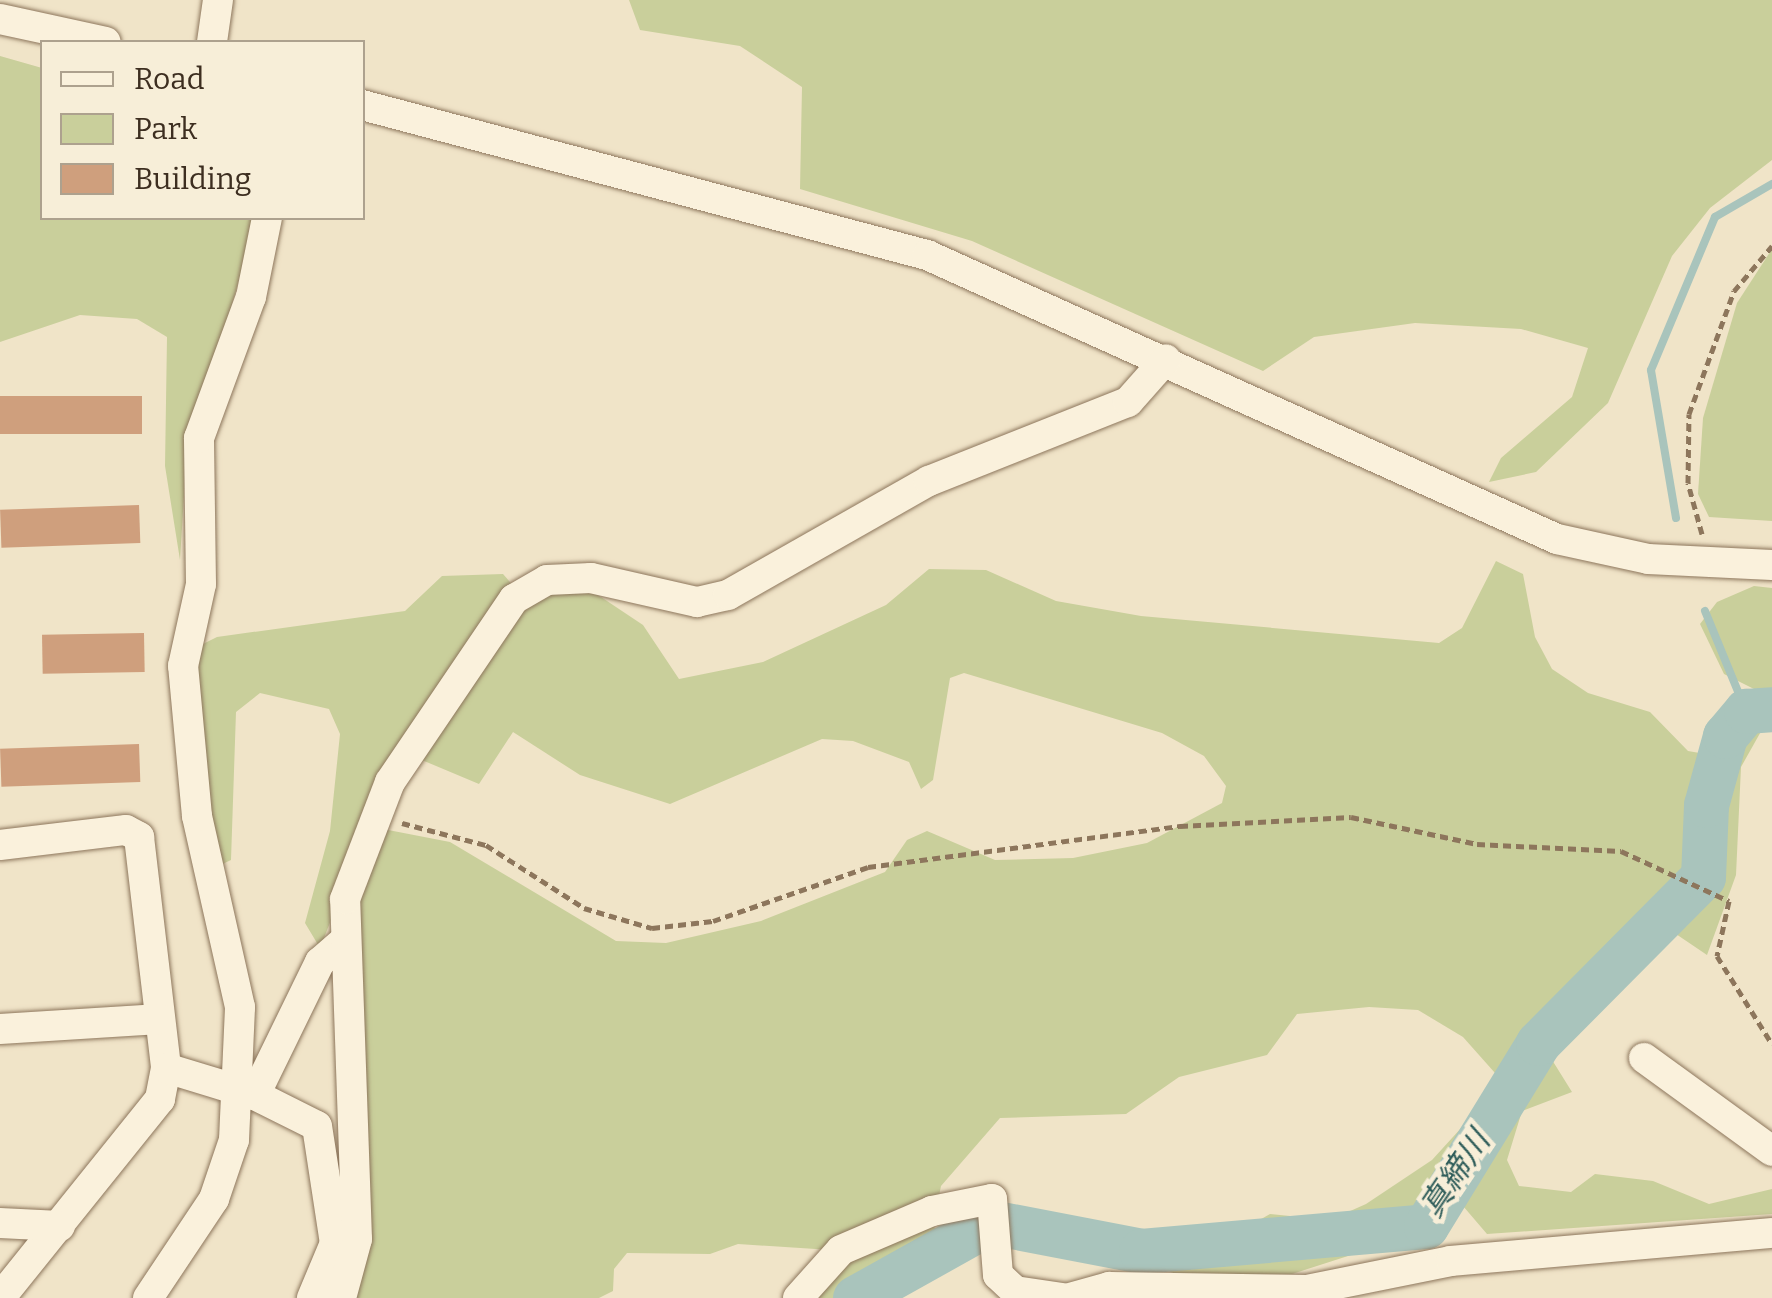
<!DOCTYPE html>
<html>
<head>
<meta charset="utf-8">
<style>
  body { margin:0 }
  #map { position:relative; width:1772px; height:1298px; overflow:hidden; background:#f0e4c8; font-family:Bitter,"Noto Sans JP",serif }
  div>[style] { position:absolute }
  .green>* { inset:0; background:#c9cf9b }
  .stream>* { height:8px; margin:-4px; padding:0 4px; transform-origin:4px; border-radius:4px; background:#a9c4bc }
  .river>* { height:45px; margin:-22.5px; padding:0 22.5px; transform-origin:22.5px; border-radius:22.5px; background:#a9c4bc }
  .building>* { inset:0; background:#cf9f7d; transform-origin:0 0 }
  .path>* { height:5px; margin-top:-2.5px; transform-origin:0; background:repeating-linear-gradient(90deg,#8d765c 0 8px,transparent 0 13px) }
  .roads { filter:drop-shadow(0 0 2px #8d765c) drop-shadow(0 0 2px #8d765c) }
  .minor>* { height:30px; margin:-15px; padding:0 15px; transform-origin:15px; border-radius:15px; background:#faf1dc }
  span { translate:-50% -50%; white-space:nowrap; text-align:center; line-height:1.15; -webkit-text-stroke:9px #f7eed8; paint-order:stroke }
  .water-label { font-size:32px; color:#2f5d5a; font-style:italic }
  .legend { position:absolute; left:40px; top:40px; width:325px; height:180px; box-sizing:border-box; background:#f7eed8; border:2px solid #ada18e; margin:0; padding:12px 18px; list-style:none; font-size:30px; color:#3d2e20 }
  .legend li { display:flex; align-items:center; gap:20px; height:50px }
  .legend b { width:50px; border:2px solid #ada18e }
</style>
</head>
<body>
<div id="map">
  <div class="green">
    <i style="clip-path:polygon(629px 0,1772px 0,1772px 160px,1710px 208px,1672px 256px,1608px 403px,1536px 472px,1489px 482px,1501px 458px,1572px 397px,1588px 348px,1521px 329px,1415px 323px,1314px 337px,1263px 371px,972px 241px,800px 189px,802px 87px,740px 46px,640px 30px)"></i>
    <i style="clip-path:polygon(0 56px,42px 68px,42px 218px,257px 218px,186px 463px,180px 560px,165px 466px,167px 337px,137px 319px,80px 315px,0 342px)"></i>
    <i style="clip-path:polygon(1772px 249px,1772px 521px,1709px 517px,1698px 494px,1703px 418px,1737px 303px)"></i>
    <i style="clip-path:polygon(1496px 561px,1523px 574px,1535px 637px,1552px 669px,1588px 693px,1650px 712px,1688px 751px,1717px 756px,1734px 732px,1768px 719px,1741px 767px,1736px 875px,1707px 955px,1673px 932px,1608px 970px,1544px 1047px,1572px 1092px,1522px 1111px,1507px 1160px,1519px 1186px,1571px 1192px,1595px 1174px,1653px 1181px,1709px 1204px,1772px 1189px,1772px 1214px,1487px 1234px,1463px 1206px,1432px 1229px,1292px 1274px,1181px 1277px,1161px 1267px,1167px 1242px,1242px 1230px,1270px 1214px,1330px 1220px,1366px 1204px,1432px 1160px,1503px 1082px,1463px 1037px,1418px 1010px,1369px 1007px,1297px 1014px,1267px 1055px,1179px 1077px,1126px 1114px,1000px 1118px,941px 1186px,933px 1226px,953px 1246px,894px 1298px,814px 1298px,831px 1250px,738px 1244px,710px 1254px,627px 1253px,614px 1269px,613px 1291px,599px 1298px,351px 1298px,355px 895px,383px 829px,450px 842px,616px 941px,666px 943px,761px 921px,885px 872px,907px 840px,927px 831px,995px 860px,1073px 858px,1147px 843px,1222px 803px,1226px 786px,1204px 756px,1162px 733px,964px 673px,950px 678px,933px 780px,921px 789px,909px 762px,853px 741px,822px 739px,670px 804px,580px 775px,513px 732px,479px 784px,398px 750px,320px 948px,305px 923px,330px 831px,340px 734px,329px 709px,260px 693px,236px 712px,231px 860px,214px 868px,191px 650px,217px 637px,405px 611px,442px 576px,503px 574px,528px 603px,550px 584px,592px 591px,643px 625px,679px 679px,763px 662px,886px 605px,929px 569px,986px 570px,1056px 601px,1141px 616px,1439px 643px,1462px 628px)"></i>
    <i style="clip-path:polygon(1754px 586px,1772px 588px,1772px 698px,1724px 674px,1700px 624px,1717px 602px)"></i>
  </div>
  <div class="stream">
    <i style="left:1676px;top:518px;width:150px;rotate:-99.6deg"></i>
    <i style="left:1651px;top:370px;width:166px;rotate:-67.3deg"></i>
    <i style="left:1715px;top:217px;width:66px;rotate:-30.1deg"></i>
    <i style="left:1705px;top:611px;width:108px;rotate:67.7deg"></i>
  </div>
  <div class="river">
    <i style="left:855px;top:1298px;width:156px;rotate:-29.2deg"></i>
    <i style="left:991px;top:1222px;width:153px;rotate:10.9deg"></i>
    <i style="left:1141px;top:1251px;width:286px;rotate:-5deg"></i>
    <i style="left:1426px;top:1226px;width:215px;rotate:-58.5deg"></i>
    <i style="left:1538px;top:1043px;width:234px;rotate:-45.2deg"></i>
    <i style="left:1703px;top:877px;width:72px;rotate:-87.6deg"></i>
    <i style="left:1706px;top:805px;width:72px;rotate:-74.6deg"></i>
    <i style="left:1725px;top:736px;width:33px;rotate:-50deg"></i>
    <i style="left:1746px;top:711px;width:26px;rotate:-4deg"></i>
  </div>
  <div class="building">
    <i style="left:142px;top:396px;width:38px;height:142px;rotate:90deg"></i>
    <i style="left:139px;top:505px;width:38px;height:139px;rotate:88deg"></i>
    <i style="left:144px;top:633px;width:39px;height:102px;rotate:89deg"></i>
    <i style="left:139px;top:744px;width:38px;height:139px;rotate:88deg"></i>
  </div>
  <div class="path">
    <i style="left:1702px;top:534px;width:53px;rotate:-105.4deg"></i>
    <i style="left:1688px;top:483px;width:69px;rotate:-89.2deg"></i>
    <i style="left:1689px;top:414px;width:131px;rotate:-69.9deg"></i>
    <i style="left:1734px;top:291px;width:59px;rotate:-49.8deg"></i>
    <i style="left:402px;top:823px;width:87px;rotate:14.7deg"></i>
    <i style="left:486px;top:845px;width:117px;rotate:32.7deg"></i>
    <i style="left:584px;top:908px;width:71px;rotate:16.4deg"></i>
    <i style="left:652px;top:928px;width:61px;rotate:-6.5deg"></i>
    <i style="left:713px;top:921px;width:164px;rotate:-19.2deg"></i>
    <i style="left:868px;top:867px;width:315px;rotate:-7.5deg"></i>
    <i style="left:1180px;top:826px;width:171px;rotate:-3deg"></i>
    <i style="left:1351px;top:817px;width:129px;rotate:12.1deg"></i>
    <i style="left:1477px;top:844px;width:144px;rotate:2.8deg"></i>
    <i style="left:1621px;top:851px;width:119px;rotate:24.8deg"></i>
    <i style="left:1729px;top:901px;width:56px;rotate:102.3deg"></i>
    <i style="left:1717px;top:956px;width:104px;rotate:58deg"></i>
  </div>
  <div class="roads">
    <div class="minor">
      <i style="left:0;top:19px;width:108px;rotate:12.2deg"></i>
      <i style="left:212px;top:42px;width:42px;rotate:-81.9deg"></i>
      <i style="left:362px;top:105px;width:585px;rotate:14.87deg"></i>
      <i style="left:927px;top:255px;width:691px;rotate:24.27deg"></i>
      <i style="left:1557px;top:539px;width:93px;rotate:12.4deg"></i>
      <i style="left:1648px;top:559px;width:124px;rotate:2.8deg"></i>
      <i style="left:0;top:845px;width:127px;rotate:-6.8deg"></i>
      <i style="left:126px;top:830px;width:15px;rotate:28deg"></i>
      <i style="left:139px;top:837px;width:233px;rotate:83.3deg"></i>
      <i style="left:166px;top:1068px;width:32px;rotate:101deg"></i>
      <i style="left:160px;top:1099px;width:255px;rotate:128.8deg"></i>
      <i style="left:0;top:1029px;width:160px;rotate:-3.6deg"></i>
      <i style="left:1644px;top:1058px;width:158px;rotate:36deg"></i>
      <i style="left:166px;top:1068px;width:93px;rotate:16.9deg"></i>
      <i style="left:255px;top:1095px;width:148px;rotate:-64deg"></i>
      <i style="left:320px;top:962px;width:30px;rotate:-41deg"></i>
      <i style="left:255px;top:1095px;width:69px;rotate:26.6deg"></i>
      <i style="left:317px;top:1126px;width:118px;rotate:81.3deg"></i>
      <i style="left:335px;top:1243px;width:60px;rotate:112.7deg"></i>
      <i style="left:0;top:1223px;width:60px;rotate:2.9deg"></i>
      <i style="left:148px;top:1298px;width:119px;rotate:-56.3deg"></i>
      <i style="left:214px;top:1199px;width:62px;rotate:-71.3deg"></i>
      <i style="left:234px;top:1140px;width:133px;rotate:-87.4deg"></i>
      <i style="left:240px;top:1007px;width:196px;rotate:-102.7deg"></i>
      <i style="left:197px;top:816px;width:151px;rotate:-95.3deg"></i>
      <i style="left:183px;top:666px;width:84px;rotate:-77.6deg"></i>
      <i style="left:201px;top:584px;width:146px;rotate:-90.8deg"></i>
      <i style="left:199px;top:438px;width:150px;rotate:-69.8deg"></i>
      <i style="left:251px;top:297px;width:81px;rotate:-78.6deg"></i>
      <i style="left:341px;top:1298px;width:61px;rotate:-74.8deg"></i>
      <i style="left:357px;top:1239px;width:340px;rotate:-92deg"></i>
      <i style="left:345px;top:899px;width:125px;rotate:-69deg"></i>
      <i style="left:390px;top:782px;width:221px;rotate:-55.9deg"></i>
      <i style="left:514px;top:599px;width:38px;rotate:-30deg"></i>
      <i style="left:547px;top:580px;width:44px;rotate:-2.6deg"></i>
      <i style="left:591px;top:578px;width:109px;rotate:12.8deg"></i>
      <i style="left:697px;top:602px;width:32px;rotate:-13deg"></i>
      <i style="left:728px;top:595px;width:231px;rotate:-29.6deg"></i>
      <i style="left:929px;top:481px;width:214px;rotate:-21.7deg"></i>
      <i style="left:1128px;top:402px;width:57px;rotate:-48.5deg"></i>
      <i style="left:798px;top:1298px;width:64px;rotate:-48.1deg"></i>
      <i style="left:841px;top:1250px;width:99px;rotate:-23.2deg"></i>
      <i style="left:932px;top:1211px;width:61px;rotate:-11.3deg"></i>
      <i style="left:992px;top:1199px;width:76px;rotate:85.5deg"></i>
      <i style="left:998px;top:1275px;width:23px;rotate:43deg"></i>
      <i style="left:1015px;top:1291px;width:48px;rotate:8.5deg"></i>
      <i style="left:1070px;top:1298px;width:41px;rotate:-15.8deg"></i>
      <i style="left:1109px;top:1287px;width:198px;rotate:0.9deg"></i>
      <i style="left:1307px;top:1290px;width:147px;rotate:-11.4deg"></i>
      <i style="left:1451px;top:1261px;width:322px;rotate:-5deg"></i>
    </div>
  </div>
  <div class="water-label">
    <span style="left:1455px;top:1174px;rotate:-56deg">真締川</span>
  </div>
  <ul class="legend">
  <li><b style="height:12px;background:#faf1dc"></b>Road</li>
  <li><b style="height:28px;background:#c9cf9b"></b>Park</li>
  <li><b style="height:28px;background:#cf9f7d"></b>Building</li>
  </ul>
</div>
</body>
</html>
